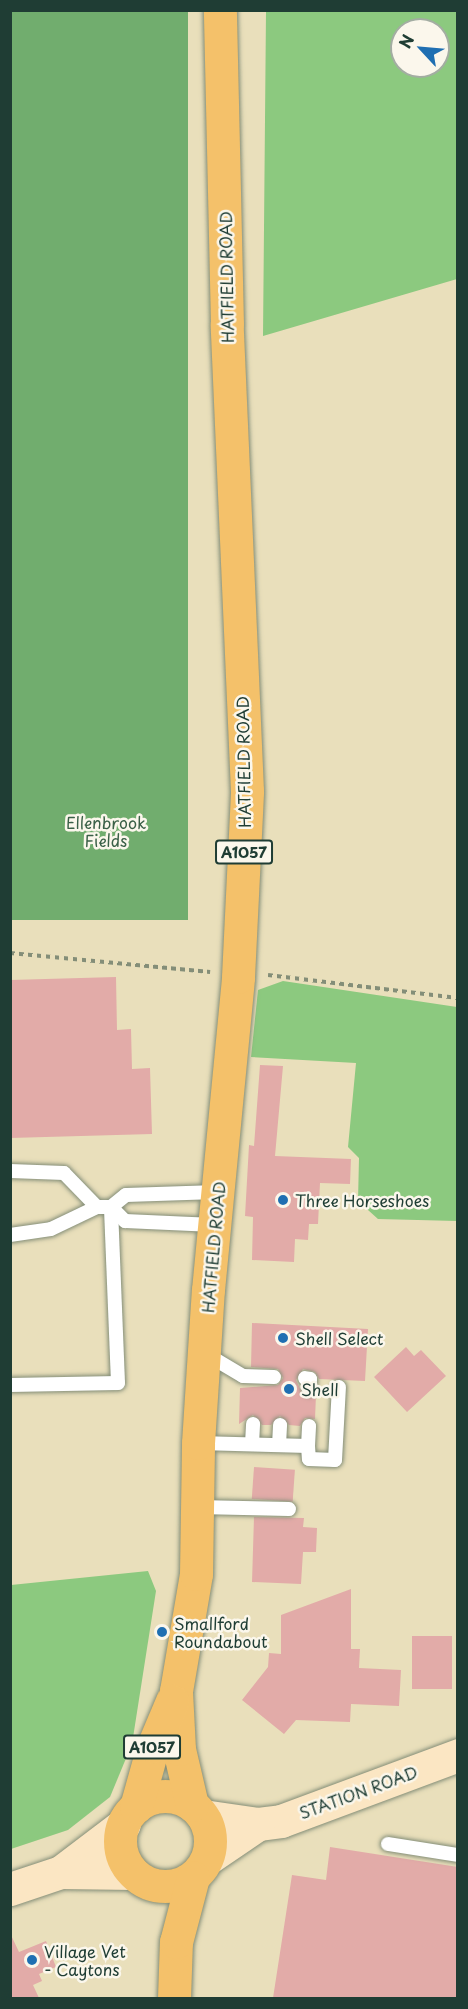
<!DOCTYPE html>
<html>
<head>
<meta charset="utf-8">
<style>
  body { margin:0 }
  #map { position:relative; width:468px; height:2009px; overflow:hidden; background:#e9dfbb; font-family:"Playpen Sans",sans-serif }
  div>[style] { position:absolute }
  .green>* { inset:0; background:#8cc97f }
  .forest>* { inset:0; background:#71ad6e; transform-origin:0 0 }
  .building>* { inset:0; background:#e2aba8; transform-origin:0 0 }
  .path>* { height:4px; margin-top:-2px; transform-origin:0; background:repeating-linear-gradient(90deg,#848e78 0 4.5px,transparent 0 9px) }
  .roads { filter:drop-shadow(0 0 2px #848e78) drop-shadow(0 0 2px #848e78) }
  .lane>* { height:14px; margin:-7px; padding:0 7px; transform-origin:7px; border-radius:7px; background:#fff }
  .secondary>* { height:33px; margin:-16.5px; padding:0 16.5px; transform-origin:16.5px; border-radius:16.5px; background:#fbe6c3 }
  .primary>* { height:33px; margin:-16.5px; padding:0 16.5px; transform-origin:16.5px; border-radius:16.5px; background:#f4c16a }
  .primary>.ring { margin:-16.5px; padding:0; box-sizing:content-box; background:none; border:33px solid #f4c16a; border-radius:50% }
  .dots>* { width:16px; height:16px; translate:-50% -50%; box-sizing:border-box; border:3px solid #fbf7ec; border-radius:50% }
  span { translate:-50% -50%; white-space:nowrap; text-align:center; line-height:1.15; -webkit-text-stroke:5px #fbf7ec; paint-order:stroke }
  .shield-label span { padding:2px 4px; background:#fbf7ec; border:2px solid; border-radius:4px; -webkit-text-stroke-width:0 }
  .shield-label { font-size:15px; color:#1f3d34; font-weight:700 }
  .street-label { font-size:16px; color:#1f3d34 }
  .park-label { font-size:16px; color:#3a6047 }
  .poi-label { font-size:16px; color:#1f3d34 }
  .left { translate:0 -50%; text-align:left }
  .frame { position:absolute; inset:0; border:12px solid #1f3d34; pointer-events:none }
  .north { position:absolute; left:390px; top:18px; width:60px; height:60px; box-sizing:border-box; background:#fbf7ec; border:2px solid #a3ada2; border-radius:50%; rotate:296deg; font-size:16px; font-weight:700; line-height:24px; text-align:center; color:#1f3d34 }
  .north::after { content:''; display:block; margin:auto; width:21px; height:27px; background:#1f6fb2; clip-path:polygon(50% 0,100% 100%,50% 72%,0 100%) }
</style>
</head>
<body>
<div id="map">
  <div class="green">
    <i style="clip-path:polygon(evenodd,266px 11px,457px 11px,457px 279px,263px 336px,266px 11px,402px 30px,438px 30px,438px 66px,402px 66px,402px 30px)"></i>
    <i style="clip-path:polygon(283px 981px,457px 1007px,457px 1221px,378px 1219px,358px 1201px,359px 1158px,348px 1147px,356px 1063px,251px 1057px,258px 990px)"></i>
    <i style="clip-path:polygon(148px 1571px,156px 1591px,132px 1744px,110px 1797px,68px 1830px,11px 1849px,11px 1585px)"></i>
  </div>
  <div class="forest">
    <i style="left:11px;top:10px;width:177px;height:910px"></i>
  </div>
  <div class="building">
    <i style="clip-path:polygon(116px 977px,117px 1030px,131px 1029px,132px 1069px,150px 1068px,152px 1134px,10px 1138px,10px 980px)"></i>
    <i style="clip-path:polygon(260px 1065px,283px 1066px,275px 1156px,351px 1159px,350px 1184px,320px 1183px,318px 1224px,309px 1224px,308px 1240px,295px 1239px,294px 1262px,252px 1260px,253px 1217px,245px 1216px,249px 1145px,254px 1146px)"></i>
    <i style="clip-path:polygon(252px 1323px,368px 1329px,365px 1381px,319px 1379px,315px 1372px,303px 1369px,296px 1380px,304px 1397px,316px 1395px,315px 1419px,305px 1418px,300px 1426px,289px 1425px,280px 1416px,271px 1425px,262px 1425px,253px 1415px,239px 1424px,240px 1388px,278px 1385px,283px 1378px,278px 1369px,251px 1367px)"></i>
    <i style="clip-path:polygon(406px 1347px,414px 1356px,421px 1350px,446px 1376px,407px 1412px,374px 1377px)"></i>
    <i style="left:254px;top:1467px;width:41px;height:32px;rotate:4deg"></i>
    <i style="clip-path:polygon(254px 1517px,304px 1518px,303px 1527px,317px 1528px,316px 1552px,303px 1552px,301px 1584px,252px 1582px)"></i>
    <i style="clip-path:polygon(351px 1589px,351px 1649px,360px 1649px,359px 1668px,401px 1670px,399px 1706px,351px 1704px,350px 1722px,296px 1720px,284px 1734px,242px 1700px,268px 1667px,269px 1653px,281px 1654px,281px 1615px)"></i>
    <i style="left:412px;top:1636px;width:40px;height:53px"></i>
    <i style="clip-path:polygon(330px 1847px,458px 1867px,458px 1998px,273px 1998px,292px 1875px,326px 1880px)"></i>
    <i style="clip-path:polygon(10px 1933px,19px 1952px,46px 1941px,56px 1967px,39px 1974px,42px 1981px,33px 1985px,39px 1998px,10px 1998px)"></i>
  </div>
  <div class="path">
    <i style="left:10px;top:953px;width:201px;rotate:5.4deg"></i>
    <i style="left:268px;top:975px;width:191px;rotate:6.9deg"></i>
  </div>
  <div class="roads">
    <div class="lane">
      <i style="left:10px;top:1171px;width:54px;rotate:2.1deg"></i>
      <i style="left:64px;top:1173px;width:47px;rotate:45.9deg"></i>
      <i style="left:111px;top:1207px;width:20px;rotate:45deg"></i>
      <i style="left:125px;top:1221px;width:89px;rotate:2.6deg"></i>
      <i style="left:10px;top:1235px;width:41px;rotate:-8.3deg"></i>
      <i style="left:51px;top:1229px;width:51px;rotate:-25.6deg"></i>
      <i style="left:97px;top:1207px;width:14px"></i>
      <i style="left:111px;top:1207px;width:19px;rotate:-39deg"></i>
      <i style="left:126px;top:1195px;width:91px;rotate:-1.9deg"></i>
      <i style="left:206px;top:1354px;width:43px;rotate:30.7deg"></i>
      <i style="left:243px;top:1376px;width:31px;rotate:2deg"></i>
      <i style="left:305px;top:1378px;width:5px;rotate:11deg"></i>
      <i style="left:310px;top:1379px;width:10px;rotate:96deg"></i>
      <i style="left:10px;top:1385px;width:108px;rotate:-1.1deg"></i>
      <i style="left:118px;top:1383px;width:176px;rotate:-92.3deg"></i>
      <i style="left:199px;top:1443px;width:109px;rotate:1.6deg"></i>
      <i style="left:308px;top:1446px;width:20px;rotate:-87deg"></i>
      <i style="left:252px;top:1444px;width:20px;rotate:-87deg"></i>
      <i style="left:279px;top:1445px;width:20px;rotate:-87deg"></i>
      <i style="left:308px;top:1446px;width:13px;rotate:86deg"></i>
      <i style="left:309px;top:1459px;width:26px;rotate:2deg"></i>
      <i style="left:335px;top:1460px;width:73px;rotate:-86.9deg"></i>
      <i style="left:198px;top:1507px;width:91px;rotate:1.3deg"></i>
      <i style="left:388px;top:1844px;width:71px;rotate:8.9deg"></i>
    </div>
    <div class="secondary">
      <i style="left:203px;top:1816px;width:56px;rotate:8.3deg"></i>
      <i style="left:258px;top:1824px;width:23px;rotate:-7deg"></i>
      <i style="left:281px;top:1821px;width:189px;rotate:-20.4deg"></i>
      <i style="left:208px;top:1858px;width:60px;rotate:-34.2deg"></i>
      <i style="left:61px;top:1872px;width:79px;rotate:-37.3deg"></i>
      <i style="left:10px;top:1889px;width:54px;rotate:-18.4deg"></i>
      <i style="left:61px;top:1872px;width:72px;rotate:0.8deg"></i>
    </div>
    <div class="primary">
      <i class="ring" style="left:120px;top:1796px;width:57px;height:57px"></i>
      <i style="left:192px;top:1805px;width:57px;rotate:-103.1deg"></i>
      <i style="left:179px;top:1749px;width:58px;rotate:-93deg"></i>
      <i style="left:176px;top:1691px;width:119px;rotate:-80.3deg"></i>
      <i style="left:196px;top:1574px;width:131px;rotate:-89.1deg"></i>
      <i style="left:198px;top:1443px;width:153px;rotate:-86.3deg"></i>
      <i style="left:208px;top:1290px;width:314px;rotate:-84.5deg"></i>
      <i style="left:238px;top:977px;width:186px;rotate:-87.2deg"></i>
      <i style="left:247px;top:791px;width:467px;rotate:-92.5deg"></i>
      <i style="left:227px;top:324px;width:314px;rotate:-91.3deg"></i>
      <i style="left:136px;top:1807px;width:63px;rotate:-74.4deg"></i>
      <i style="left:153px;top:1746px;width:49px;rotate:-67.1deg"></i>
      <i style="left:174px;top:1998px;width:56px;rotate:-88deg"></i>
      <i style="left:176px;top:1942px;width:67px;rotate:-75.3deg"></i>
    </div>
  </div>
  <div class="dots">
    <i style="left:283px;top:1200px;background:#1f6fb2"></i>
    <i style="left:283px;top:1338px;background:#1f6fb2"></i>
    <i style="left:289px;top:1389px;background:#1f6fb2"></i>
    <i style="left:162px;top:1632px;background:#1f6fb2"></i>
    <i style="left:32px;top:1960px;background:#1f6fb2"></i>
  </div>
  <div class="shield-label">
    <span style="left:244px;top:852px">A1057</span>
    <span style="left:152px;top:1747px">A1057</span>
  </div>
  <div class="street-label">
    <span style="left:226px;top:277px;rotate:-91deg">HATFIELD ROAD</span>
    <span style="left:243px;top:762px;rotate:-91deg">HATFIELD ROAD</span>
    <span style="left:213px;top:1247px;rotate:-85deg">HATFIELD ROAD</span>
    <span style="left:358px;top:1792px;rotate:-20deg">STATION ROAD</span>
  </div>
  <div class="park-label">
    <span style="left:106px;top:831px">Ellenbrook<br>Fields</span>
  </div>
  <div class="poi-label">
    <span class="left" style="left:295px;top:1200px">Three Horseshoes</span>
    <span class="left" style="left:295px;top:1338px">Shell Select</span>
    <span class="left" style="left:301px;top:1389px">Shell</span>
    <span class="left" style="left:174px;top:1632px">Smallford<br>Roundabout</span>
    <span class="left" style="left:44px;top:1960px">Village Vet<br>- Caytons</span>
  </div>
  <div class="frame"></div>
  <div class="north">N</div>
</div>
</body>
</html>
